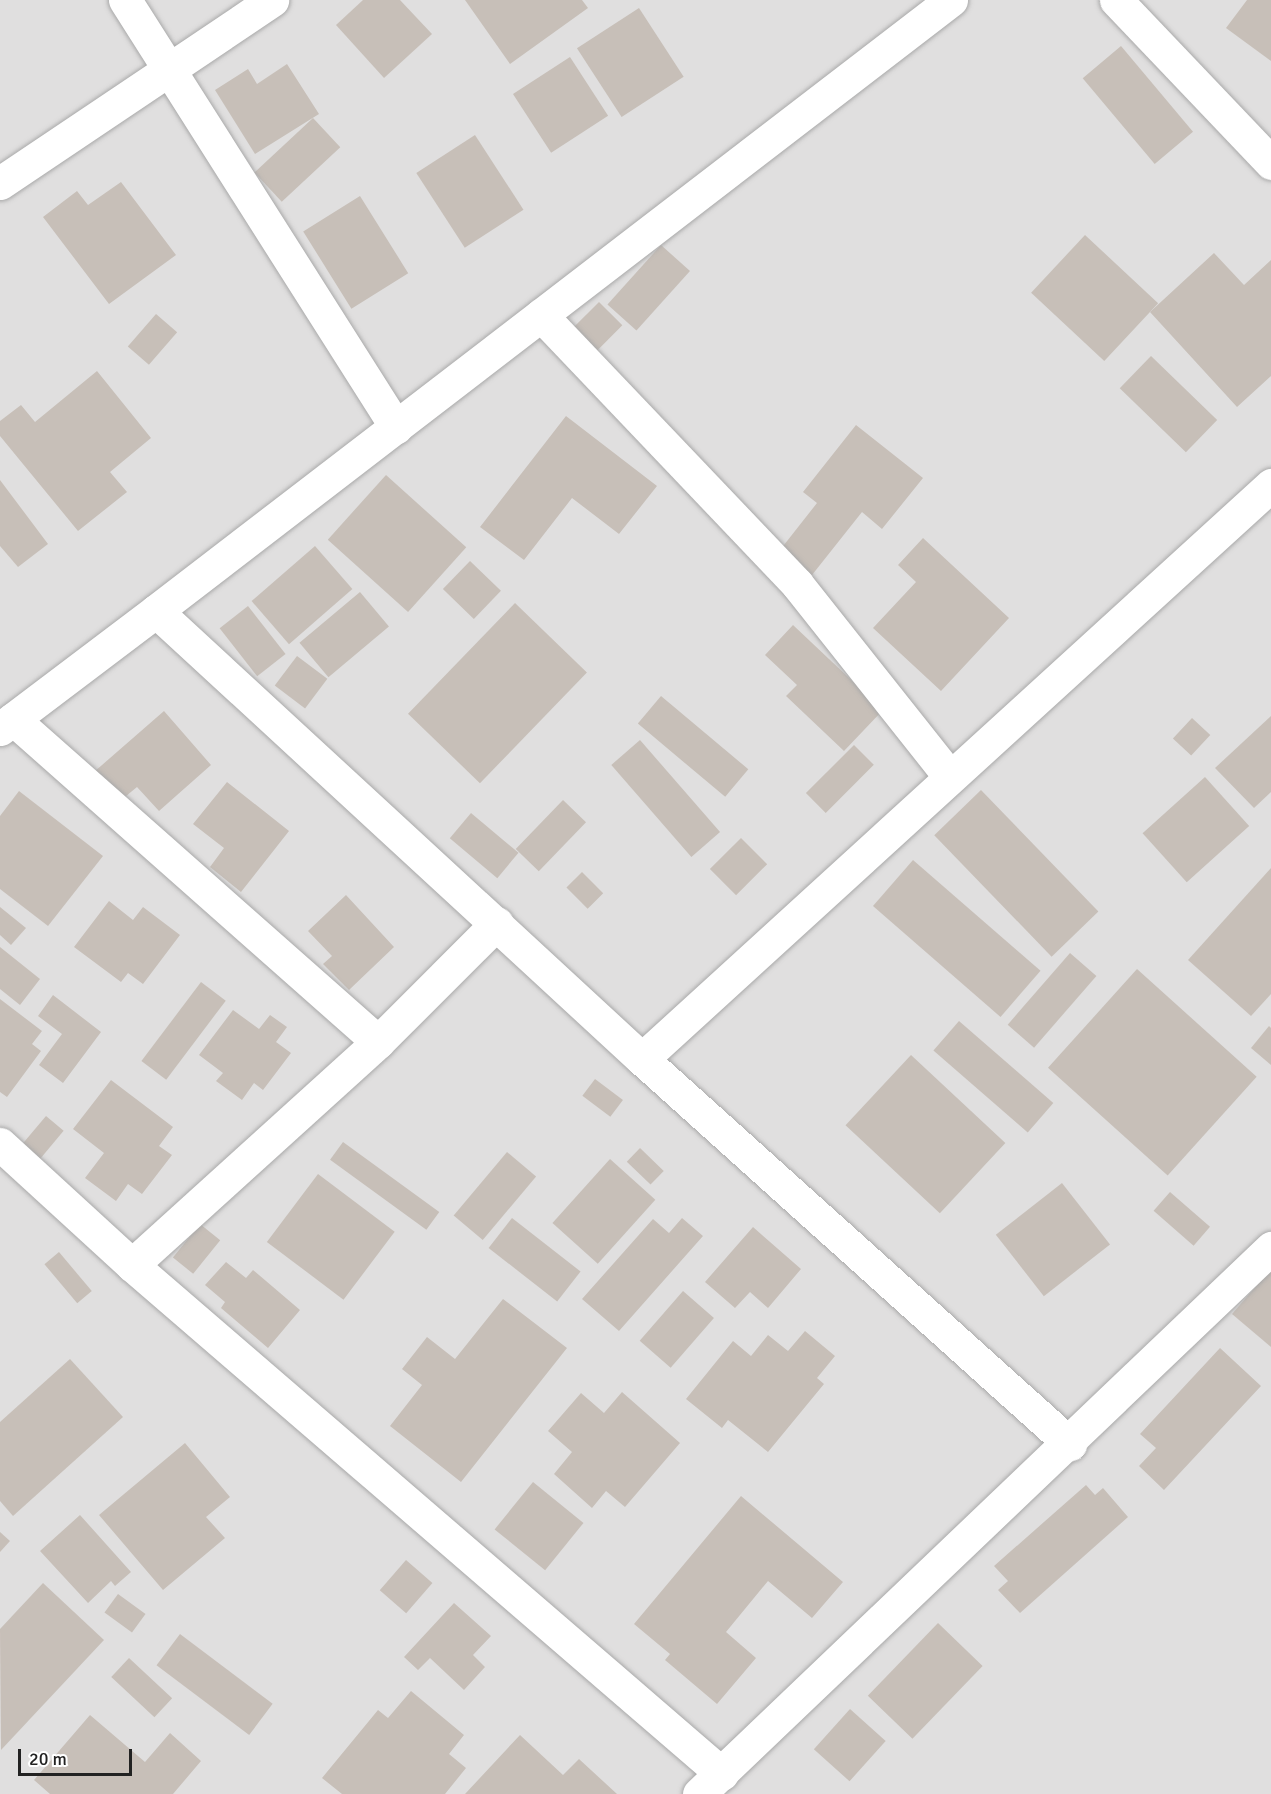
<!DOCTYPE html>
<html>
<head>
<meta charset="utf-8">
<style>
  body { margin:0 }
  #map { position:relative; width:1271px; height:1794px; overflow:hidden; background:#f2efe9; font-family:Signika,sans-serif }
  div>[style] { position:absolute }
  .residential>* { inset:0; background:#e0dfdf; transform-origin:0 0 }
  .building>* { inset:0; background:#c7bfb8; transform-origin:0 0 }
  .roads { filter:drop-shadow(0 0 2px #a9a9a9) drop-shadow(0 0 2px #a9a9a9) }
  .minor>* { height:33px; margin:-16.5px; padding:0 16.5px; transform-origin:16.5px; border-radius:16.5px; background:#fff }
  span { translate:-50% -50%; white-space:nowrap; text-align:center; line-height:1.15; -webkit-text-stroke:5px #fff; paint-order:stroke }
  .scale { position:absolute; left:18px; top:1749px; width:114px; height:27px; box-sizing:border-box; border:3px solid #222; border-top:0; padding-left:8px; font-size:18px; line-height:21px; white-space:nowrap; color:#222; -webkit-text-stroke:4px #fff; paint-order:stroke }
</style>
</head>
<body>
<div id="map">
  <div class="residential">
    <i style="left:0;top:0;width:1271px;height:1794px"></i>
  </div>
  <div class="building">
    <i style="clip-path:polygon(363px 0,400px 0,432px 34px,384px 78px,336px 25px)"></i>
    <i style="clip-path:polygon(465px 0,582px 0,588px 8px,510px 64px)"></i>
    <i style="clip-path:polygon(1247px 0,1271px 0,1271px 61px,1226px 28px)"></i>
    <i style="left:639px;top:8px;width:82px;height:74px;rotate:57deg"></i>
    <i style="left:1121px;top:46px;width:112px;height:50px;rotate:50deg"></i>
    <i style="left:570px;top:57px;width:70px;height:68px;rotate:57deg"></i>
    <i style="clip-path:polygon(287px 64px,319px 114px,255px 154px,215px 90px,248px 69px,257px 84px)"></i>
    <i style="left:313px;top:118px;width:40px;height:80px;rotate:47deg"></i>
    <i style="left:475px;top:135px;width:89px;height:70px;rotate:57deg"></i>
    <i style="clip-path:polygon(121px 182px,176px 255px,109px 304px,43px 217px,77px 191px,88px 205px)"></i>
    <i style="left:360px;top:196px;width:91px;height:67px;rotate:58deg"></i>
    <i style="left:1085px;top:235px;width:100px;height:79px;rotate:43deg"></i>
    <i style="left:661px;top:245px;width:39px;height:80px;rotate:42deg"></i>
    <i style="clip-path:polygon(1214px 253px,1244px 285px,1271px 260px,1271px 376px,1237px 407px,1150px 312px)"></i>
    <i style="left:599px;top:302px;width:33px;height:45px;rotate:45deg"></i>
    <i style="left:156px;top:314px;width:28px;height:43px;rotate:41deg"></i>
    <i style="left:1151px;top:356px;width:92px;height:45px;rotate:44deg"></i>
    <i style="clip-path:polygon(97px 371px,151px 438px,110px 472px,127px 492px,78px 531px,0 436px,0 421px,21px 405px,35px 422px)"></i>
    <i style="clip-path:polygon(566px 416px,657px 486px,619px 534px,572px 498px,524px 560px,480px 527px)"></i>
    <i style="clip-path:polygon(856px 425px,923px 478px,882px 529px,862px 512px,812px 575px,780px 550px,817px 503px,803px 492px)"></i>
    <i style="left:386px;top:475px;width:108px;height:87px;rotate:42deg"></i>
    <i style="clip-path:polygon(0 480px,48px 544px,18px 567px,0 546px)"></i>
    <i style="clip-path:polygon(923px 538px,1009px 618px,941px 691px,873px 628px,916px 582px,898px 565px)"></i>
    <i style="left:315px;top:546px;width:57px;height:84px;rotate:49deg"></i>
    <i style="left:470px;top:561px;width:43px;height:39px;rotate:44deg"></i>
    <i style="left:360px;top:592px;width:45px;height:79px;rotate:50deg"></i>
    <i style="left:515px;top:603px;width:100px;height:154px;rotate:44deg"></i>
    <i style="left:248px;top:606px;width:61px;height:36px;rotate:52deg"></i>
    <i style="clip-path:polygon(793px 625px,883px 710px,844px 751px,786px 696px,797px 685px,765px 655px)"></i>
    <i style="left:297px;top:656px;width:38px;height:37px;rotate:37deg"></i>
    <i style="left:661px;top:696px;width:114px;height:36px;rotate:40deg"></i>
    <i style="clip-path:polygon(164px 711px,211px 765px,159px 811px,137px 787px,120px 801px,94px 772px)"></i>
    <i style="clip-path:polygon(1271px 716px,1271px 792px,1254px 808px,1215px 768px)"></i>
    <i style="left:1192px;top:718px;width:25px;height:28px;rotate:43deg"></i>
    <i style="left:640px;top:740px;width:122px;height:38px;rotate:49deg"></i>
    <i style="left:854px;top:745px;width:28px;height:68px;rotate:45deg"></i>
    <i style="left:1205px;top:777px;width:66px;height:84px;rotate:48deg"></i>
    <i style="clip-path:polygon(227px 782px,289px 831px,241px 892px,210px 867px,224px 848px,193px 824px)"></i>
    <i style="left:981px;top:790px;width:169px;height:65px;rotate:46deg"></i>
    <i style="clip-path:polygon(19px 791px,103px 856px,48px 926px,0 889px,0 816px)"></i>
    <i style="left:563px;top:800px;width:32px;height:68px;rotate:44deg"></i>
    <i style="left:471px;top:813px;width:62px;height:33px;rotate:40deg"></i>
    <i style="left:741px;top:838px;width:37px;height:44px;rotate:45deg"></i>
    <i style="left:913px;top:860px;width:169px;height:61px;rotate:41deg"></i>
    <i style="clip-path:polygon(1271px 868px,1271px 994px,1251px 1016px,1188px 960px)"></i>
    <i style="left:582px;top:872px;width:30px;height:22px;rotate:45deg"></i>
    <i style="clip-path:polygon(346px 895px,394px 947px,349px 990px,323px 964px,332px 956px,308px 931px)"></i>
    <i style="clip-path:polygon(109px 901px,133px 920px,143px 907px,180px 935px,143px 984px,128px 973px,121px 982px,74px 947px)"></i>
    <i style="clip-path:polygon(0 907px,26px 928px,11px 945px,0 935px)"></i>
    <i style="clip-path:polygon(0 947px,40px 979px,20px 1005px,0 989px)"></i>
    <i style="left:1070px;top:953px;width:35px;height:95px;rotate:41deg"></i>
    <i style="left:1137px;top:969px;width:161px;height:133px;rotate:42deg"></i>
    <i style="left:201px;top:982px;width:31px;height:99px;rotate:37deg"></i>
    <i style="clip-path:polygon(53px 995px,101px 1032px,63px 1083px,39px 1065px,62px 1034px,38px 1016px)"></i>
    <i style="clip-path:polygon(0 999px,42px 1031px,32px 1044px,41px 1051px,7px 1097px,0 1092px)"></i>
    <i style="clip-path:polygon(233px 1010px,259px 1029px,270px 1015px,287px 1027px,276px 1042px,291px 1053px,263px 1090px,254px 1083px,242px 1100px,216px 1081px,223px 1073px,199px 1055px)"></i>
    <i style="left:959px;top:1021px;width:125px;height:39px;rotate:41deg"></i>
    <i style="clip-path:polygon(1269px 1026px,1271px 1028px,1271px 1065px,1251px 1048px)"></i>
    <i style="left:911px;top:1055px;width:129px;height:96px;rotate:43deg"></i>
    <i style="left:595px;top:1079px;width:35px;height:21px;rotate:37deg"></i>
    <i style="clip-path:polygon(111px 1080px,173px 1127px,159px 1146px,172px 1155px,142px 1194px,128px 1184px,116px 1201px,85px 1178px,104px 1153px,73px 1129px)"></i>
    <i style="left:46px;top:1116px;width:23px;height:37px;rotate:40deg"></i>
    <i style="left:343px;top:1142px;width:119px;height:22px;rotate:36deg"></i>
    <i style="left:640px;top:1148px;width:33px;height:19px;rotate:44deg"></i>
    <i style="left:507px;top:1152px;width:38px;height:83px;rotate:40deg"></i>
    <i style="left:610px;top:1159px;width:61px;height:86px;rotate:42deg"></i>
    <i style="left:318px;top:1174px;width:96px;height:85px;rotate:37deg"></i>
    <i style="left:1062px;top:1183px;width:78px;height:84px;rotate:52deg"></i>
    <i style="left:1170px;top:1192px;width:53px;height:25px;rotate:41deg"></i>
    <i style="left:512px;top:1218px;width:87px;height:38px;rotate:38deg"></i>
    <i style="clip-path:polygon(682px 1218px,703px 1236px,619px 1331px,582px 1299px,653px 1219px,669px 1233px)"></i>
    <i style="left:200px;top:1224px;width:26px;height:43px;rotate:39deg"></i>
    <i style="clip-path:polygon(753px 1227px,801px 1269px,768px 1308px,750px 1292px,735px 1308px,705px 1282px)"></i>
    <i style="left:59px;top:1252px;width:51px;height:19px;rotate:50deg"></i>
    <i style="clip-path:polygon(226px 1262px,246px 1278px,253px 1270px,300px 1310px,268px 1348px,221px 1308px,225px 1302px,205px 1285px)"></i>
    <i style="clip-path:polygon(1271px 1269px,1271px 1347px,1232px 1314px)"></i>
    <i style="left:683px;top:1291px;width:41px;height:66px;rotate:41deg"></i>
    <i style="clip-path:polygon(503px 1299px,567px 1348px,461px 1482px,390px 1426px,422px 1385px,402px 1369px,427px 1337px,455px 1359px)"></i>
    <i style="clip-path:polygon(805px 1331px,835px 1356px,817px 1378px,824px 1384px,768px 1452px,728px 1420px,722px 1428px,686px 1399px,733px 1341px,751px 1356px,768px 1335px,788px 1351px)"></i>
    <i style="clip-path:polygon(1220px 1348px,1261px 1386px,1164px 1490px,1139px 1466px,1156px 1448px,1140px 1434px)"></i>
    <i style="clip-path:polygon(70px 1359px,123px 1417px,13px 1516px,0 1501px,0 1422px)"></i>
    <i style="clip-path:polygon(622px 1392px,680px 1443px,625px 1507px,606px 1491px,592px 1508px,554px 1474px,572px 1452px,548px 1431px,581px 1393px,604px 1413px)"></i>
    <i style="clip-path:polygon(185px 1443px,230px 1497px,206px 1517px,225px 1538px,163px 1590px,99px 1515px)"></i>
    <i style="left:533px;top:1482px;width:65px;height:61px;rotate:39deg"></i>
    <i style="clip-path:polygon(1086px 1485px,1095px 1495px,1103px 1488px,1128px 1517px,1020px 1613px,998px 1590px,1008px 1581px,994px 1566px)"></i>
    <i style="clip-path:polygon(741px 1496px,843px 1582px,812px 1618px,768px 1581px,726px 1632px,756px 1658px,717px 1704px,665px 1660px,670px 1654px,634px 1624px)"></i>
    <i style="clip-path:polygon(80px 1515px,131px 1572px,115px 1586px,111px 1581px,88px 1603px,40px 1551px)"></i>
    <i style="clip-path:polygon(0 1532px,10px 1541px,0 1552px)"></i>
    <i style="left:406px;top:1560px;width:35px;height:40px;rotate:41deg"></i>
    <i style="clip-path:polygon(43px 1583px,104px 1640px,1px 1750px,0 1629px)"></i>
    <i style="left:118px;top:1594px;width:34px;height:23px;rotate:36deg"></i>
    <i style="clip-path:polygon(454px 1603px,491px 1636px,473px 1655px,485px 1667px,464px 1690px,430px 1658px,418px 1670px,404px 1657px)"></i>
    <i style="left:938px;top:1623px;width:62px;height:101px;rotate:44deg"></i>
    <i style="left:180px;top:1634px;width:116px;height:39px;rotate:37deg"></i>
    <i style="left:129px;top:1658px;width:59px;height:26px;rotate:43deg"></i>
    <i style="clip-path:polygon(411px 1691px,464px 1735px,449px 1754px,466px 1768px,445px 1794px,342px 1794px,322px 1778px,378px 1710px,388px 1718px)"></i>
    <i style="left:850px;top:1709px;width:48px;height:54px;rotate:42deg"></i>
    <i style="clip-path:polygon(90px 1715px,145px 1762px,170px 1733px,201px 1761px,173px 1794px,50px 1794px,34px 1780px)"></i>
    <i style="clip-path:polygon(520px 1735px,563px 1775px,579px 1759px,617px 1794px,465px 1794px)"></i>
  </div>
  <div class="roads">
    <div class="minor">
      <i style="left:125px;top:0;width:506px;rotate:57.6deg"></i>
      <i style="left:951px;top:0;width:1003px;rotate:142.46deg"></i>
      <i style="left:156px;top:611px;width:661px;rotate:42.67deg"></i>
      <i style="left:642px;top:1059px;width:576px;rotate:41.97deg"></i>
      <i style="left:1116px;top:0;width:225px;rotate:46.4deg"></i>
      <i style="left:0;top:183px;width:328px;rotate:-33.9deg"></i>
      <i style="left:541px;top:315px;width:371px;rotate:46.4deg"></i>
      <i style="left:797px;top:584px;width:246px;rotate:51.6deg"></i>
      <i style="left:13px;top:719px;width:487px;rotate:41.5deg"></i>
      <i style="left:0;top:729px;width:196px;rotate:-37.1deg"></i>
      <i style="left:642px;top:1059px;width:852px;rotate:-42.38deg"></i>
      <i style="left:0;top:1144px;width:179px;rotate:42.5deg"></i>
      <i style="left:132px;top:1265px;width:779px;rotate:40.78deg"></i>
      <i style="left:132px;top:1265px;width:332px;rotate:-42.2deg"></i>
      <i style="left:378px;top:1042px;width:168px;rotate:-45deg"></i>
      <i style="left:699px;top:1794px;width:791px;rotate:-43.67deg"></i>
    </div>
  </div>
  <div class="scale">20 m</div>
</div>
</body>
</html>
